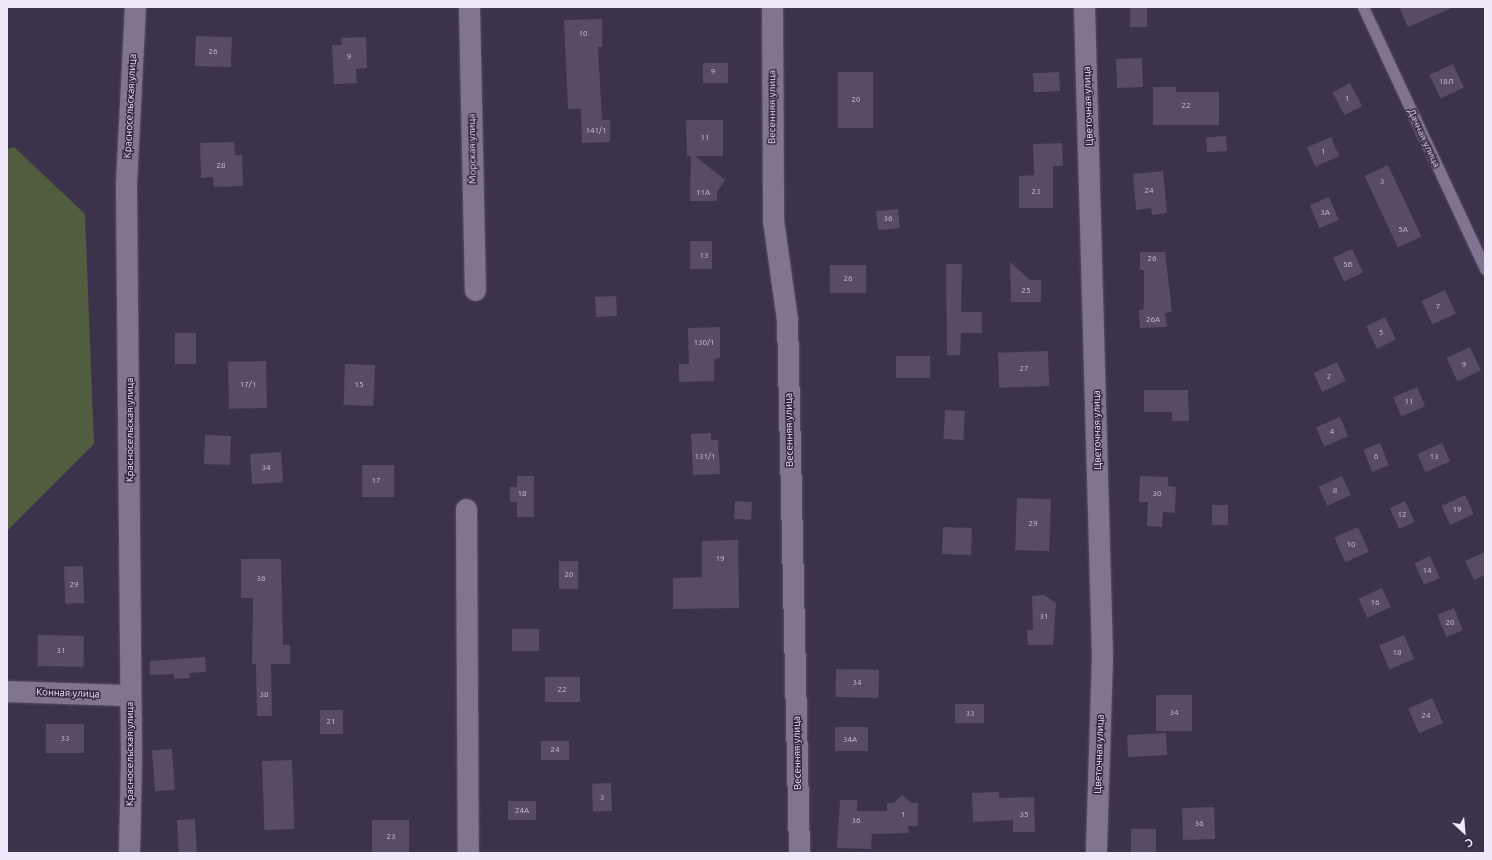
<!DOCTYPE html>
<html>
<head>
<meta charset="utf-8">
<style>
  body { margin:0 }
  #map { position:relative; width:1492px; height:860px; overflow:hidden; background:#3d324b; font-family:Ubuntu,sans-serif }
  div>[style] { position:absolute }
  .green>* { inset:0; background:#505d3e }
  .building>* { inset:0; background:#574b66; transform-origin:0 0 }
  .roads { filter:drop-shadow(0 0 1px #594f65) drop-shadow(0 0 1px #594f65) }
  .lane>* { height:11px; margin:-5.5px; padding:0 5.5px; transform-origin:5.5px; border-radius:5.5px; background:#817491 }
  .street>* { height:21px; margin:-10.5px; padding:0 10.5px; transform-origin:10.5px; border-radius:10.5px; background:#817491 }
  span { translate:-50% -50%; white-space:nowrap; text-align:center; line-height:1.15; -webkit-text-stroke:3px #332740; paint-order:stroke }
  .number-label { font-size:8px; color:#cac2d5 }
  .number-label span { -webkit-text-stroke-width:0 }
  .street-label { font-size:10px; color:#f0e9fa }
  .frame { position:absolute; inset:0; border:8px solid #f0e9fa; pointer-events:none }
  .north { position:absolute; left:1444px; top:812px; width:40px; height:40px; -webkit-text-stroke:3px #332740; paint-order:stroke; rotate:154deg; font-size:11px; font-weight:700; line-height:16px; text-align:center; color:#f0e9fa }
  .north::after { content:''; display:block; margin:auto; width:14px; height:18px; background:#f0e9fa; clip-path:polygon(50% 0,100% 100%,50% 72%,0 100%) }
</style>
</head>
<body>
<div id="map">
  <div class="green">
    <i style="clip-path:polygon(14px 147px,85px 214px,94px 444px,7px 531px,7px 149px)"></i>
  </div>
  <div class="building">
    <i style="clip-path:polygon(1399px 7px,1454px 7px,1408px 27px)"></i>
    <i style="left:1147px;top:8px;width:19px;height:17px;rotate:90deg"></i>
    <i style="clip-path:polygon(602px 19px,602px 47px,598px 47px,602px 120px,610px 120px,610px 142px,582px 143px,581px 109px,568px 109px,564px 20px)"></i>
    <i style="left:196px;top:36px;width:36px;height:30px;rotate:2deg"></i>
    <i style="clip-path:polygon(366px 37px,367px 68px,356px 69px,357px 83px,334px 84px,332px 45px,342px 45px,341px 38px)"></i>
    <i style="left:1142px;top:58px;width:29px;height:26px;rotate:88deg"></i>
    <i style="left:703px;top:63px;width:25px;height:20px"></i>
    <i style="left:1453px;top:64px;width:26px;height:26px;rotate:65deg"></i>
    <i style="left:838px;top:72px;width:35px;height:56px"></i>
    <i style="left:1059px;top:72px;width:19px;height:26px;rotate:87deg"></i>
    <i style="left:1350px;top:83px;width:26px;height:20px;rotate:62deg"></i>
    <i style="clip-path:polygon(1153px 87px,1176px 87px,1176px 92px,1219px 92px,1219px 125px,1153px 125px)"></i>
    <i style="clip-path:polygon(686px 120px,723px 120px,723px 156px,695px 156px,725px 180px,717px 192px,717px 201px,690px 201px,691px 156px,687px 156px)"></i>
    <i style="left:1226px;top:136px;width:15px;height:20px;rotate:86deg"></i>
    <i style="left:1331px;top:137px;width:21px;height:26px;rotate:67deg"></i>
    <i style="clip-path:polygon(234px 142px,235px 155px,242px 155px,243px 186px,214px 187px,213px 177px,201px 178px,200px 143px)"></i>
    <i style="clip-path:polygon(1062px 143px,1063px 166px,1053px 166px,1053px 208px,1019px 208px,1019px 176px,1034px 175px,1033px 144px)"></i>
    <i style="left:1388px;top:165px;width:79px;height:26px;rotate:65deg"></i>
    <i style="clip-path:polygon(1163px 171px,1167px 213px,1152px 215px,1151px 208px,1136px 210px,1133px 174px)"></i>
    <i style="left:1329px;top:197px;width:25px;height:21px;rotate:67deg"></i>
    <i style="left:898px;top:209px;width:19px;height:22px;rotate:84deg"></i>
    <i style="left:690px;top:241px;width:22px;height:28px"></i>
    <i style="left:1352px;top:249px;width:26px;height:21px;rotate:65deg"></i>
    <i style="clip-path:polygon(1140px 252px,1165px 252px,1172px 312px,1165px 313px,1167px 327px,1140px 328px,1139px 310px,1143px 310px,1144px 304px,1144px 270px,1140px 270px)"></i>
    <i style="clip-path:polygon(1010px 262px,1030px 280px,1041px 280px,1041px 302px,1011px 302px)"></i>
    <i style="clip-path:polygon(946px 264px,962px 264px,961px 312px,982px 312px,982px 333px,961px 333px,960px 355px,947px 355px)"></i>
    <i style="left:830px;top:265px;width:36px;height:28px"></i>
    <i style="left:1445px;top:290px;width:26px;height:26px;rotate:65deg"></i>
    <i style="left:616px;top:296px;width:20px;height:21px;rotate:87deg"></i>
    <i style="left:1385px;top:317px;width:25px;height:21px;rotate:64deg"></i>
    <i style="clip-path:polygon(720px 327px,720px 358px,714px 359px,714px 381px,679px 382px,679px 364px,689px 364px,688px 328px)"></i>
    <i style="left:175px;top:333px;width:21px;height:31px"></i>
    <i style="left:1470px;top:347px;width:26px;height:26px;rotate:65deg"></i>
    <i style="left:1048px;top:351px;width:35px;height:50px;rotate:88deg"></i>
    <i style="left:930px;top:356px;width:22px;height:34px;rotate:90deg"></i>
    <i style="left:266px;top:361px;width:47px;height:38px;rotate:89deg"></i>
    <i style="left:1337px;top:362px;width:21px;height:26px;rotate:65deg"></i>
    <i style="left:345px;top:364px;width:30px;height:41px;rotate:2deg"></i>
    <i style="left:1417px;top:387px;width:21px;height:26px;rotate:67deg"></i>
    <i style="clip-path:polygon(1144px 390px,1188px 390px,1189px 421px,1172px 421px,1172px 412px,1144px 412px)"></i>
    <i style="left:945px;top:410px;width:20px;height:29px;rotate:3deg"></i>
    <i style="left:1340px;top:417px;width:21px;height:26px;rotate:67deg"></i>
    <i style="clip-path:polygon(711px 433px,711px 440px,718px 440px,720px 474px,693px 475px,691px 434px)"></i>
    <i style="left:205px;top:435px;width:26px;height:29px;rotate:2deg"></i>
    <i style="left:1380px;top:443px;width:24px;height:18px;rotate:68deg"></i>
    <i style="left:1442px;top:443px;width:20px;height:27px;rotate:66deg"></i>
    <i style="left:281px;top:452px;width:30px;height:31px;rotate:86deg"></i>
    <i style="left:394px;top:465px;width:32px;height:32px;rotate:90deg"></i>
    <i style="clip-path:polygon(517px 476px,534px 476px,534px 517px,517px 517px,517px 502px,510px 502px,510px 487px,517px 487px)"></i>
    <i style="clip-path:polygon(1140px 476px,1168px 477px,1168px 486px,1176px 487px,1175px 513px,1163px 512px,1162px 527px,1147px 526px,1148px 502px,1139px 502px)"></i>
    <i style="left:1342px;top:476px;width:21px;height:26px;rotate:65deg"></i>
    <i style="left:1465px;top:495px;width:21px;height:26px;rotate:65deg"></i>
    <i style="left:1017px;top:498px;width:34px;height:52px;rotate:2deg"></i>
    <i style="left:735px;top:501px;width:17px;height:18px;rotate:3deg"></i>
    <i style="left:1405px;top:501px;width:23px;height:17px;rotate:65deg"></i>
    <i style="left:1228px;top:505px;width:20px;height:16px;rotate:90deg"></i>
    <i style="left:943px;top:527px;width:29px;height:27px;rotate:2deg"></i>
    <i style="left:1358px;top:527px;width:27px;height:26px;rotate:66deg"></i>
    <i style="clip-path:polygon(738px 540px,739px 608px,673px 609px,673px 578px,702px 577px,702px 541px)"></i>
    <i style="clip-path:polygon(1485px 552px,1485px 575px,1474px 580px,1465px 561px)"></i>
    <i style="left:1430px;top:556px;width:24px;height:17px;rotate:66deg"></i>
    <i style="clip-path:polygon(241px 559px,281px 559px,283px 645px,290px 645px,290px 664px,271px 664px,272px 716px,257px 716px,256px 664px,252px 664px,253px 598px,241px 598px)"></i>
    <i style="left:559px;top:561px;width:19px;height:28px"></i>
    <i style="left:83px;top:566px;width:37px;height:19px;rotate:88deg"></i>
    <i style="left:1382px;top:588px;width:21px;height:26px;rotate:65deg"></i>
    <i style="clip-path:polygon(1044px 595px,1056px 603px,1053px 645px,1028px 645px,1027px 630px,1033px 630px,1032px 596px)"></i>
    <i style="left:1454px;top:608px;width:24px;height:18px;rotate:68deg"></i>
    <i style="left:539px;top:629px;width:22px;height:27px;rotate:90deg"></i>
    <i style="left:38px;top:635px;width:46px;height:31px;rotate:1deg"></i>
    <i style="left:1404px;top:635px;width:26px;height:27px;rotate:67deg"></i>
    <i style="clip-path:polygon(205px 657px,206px 672px,189px 673px,190px 678px,174px 679px,174px 674px,150px 675px,150px 661px)"></i>
    <i style="left:836px;top:669px;width:43px;height:28px;rotate:1deg"></i>
    <i style="left:545px;top:677px;width:35px;height:25px"></i>
    <i style="left:1156px;top:695px;width:36px;height:36px"></i>
    <i style="left:1432px;top:698px;width:27px;height:26px;rotate:66deg"></i>
    <i style="left:984px;top:704px;width:19px;height:29px;rotate:90deg"></i>
    <i style="left:320px;top:710px;width:23px;height:24px"></i>
    <i style="left:46px;top:724px;width:38px;height:29px"></i>
    <i style="left:868px;top:727px;width:24px;height:33px;rotate:90deg"></i>
    <i style="left:1166px;top:733px;width:22px;height:39px;rotate:87deg"></i>
    <i style="left:541px;top:741px;width:28px;height:19px"></i>
    <i style="left:172px;top:749px;width:41px;height:20px;rotate:86deg"></i>
    <i style="left:292px;top:760px;width:69px;height:30px;rotate:88deg"></i>
    <i style="left:611px;top:783px;width:28px;height:19px;rotate:88deg"></i>
    <i style="clip-path:polygon(999px 792px,999px 798px,1034px 797px,1035px 832px,1013px 832px,1013px 820px,973px 822px,972px 793px)"></i>
    <i style="clip-path:polygon(902px 795px,912px 803px,918px 803px,918px 826px,908px 826px,909px 833px,872px 834px,871px 849px,837px 848px,840px 800px,857px 800px,857px 811px,887px 811px,887px 803px,894px 803px)"></i>
    <i style="left:508px;top:801px;width:28px;height:19px"></i>
    <i style="left:1214px;top:807px;width:32px;height:32px;rotate:88deg"></i>
    <i style="left:195px;top:819px;width:34px;height:18px;rotate:87deg"></i>
    <i style="left:409px;top:820px;width:32px;height:37px;rotate:90deg"></i>
    <i style="left:1131px;top:829px;width:25px;height:24px"></i>
  </div>
  <div class="roads">
    <div class="lane">
      <i style="left:1363px;top:7px;width:289px;rotate:65deg"></i>
    </div>
    <div class="street">
      <i style="left:469px;top:7px;width:283px;rotate:88.8deg"></i>
      <i style="left:772px;top:7px;width:213px;rotate:89.7deg"></i>
      <i style="left:773px;top:220px;width:100px;rotate:82deg"></i>
      <i style="left:787px;top:319px;width:534px;rotate:88.71deg"></i>
      <i style="left:1084px;top:7px;width:650px;rotate:88.41deg"></i>
      <i style="left:1102px;top:657px;width:196px;rotate:91.8deg"></i>
      <i style="left:466px;top:509px;width:344px;rotate:89.7deg"></i>
      <i style="left:7px;top:691px;width:122px;rotate:1.9deg"></i>
      <i style="left:129px;top:853px;width:93px;rotate:-88.8deg"></i>
      <i style="left:131px;top:760px;width:577px;rotate:-90.5deg"></i>
      <i style="left:126px;top:183px;width:176px;rotate:-87.1deg"></i>
    </div>
  </div>
  <div class="number-label">
    <span style="left:583px;top:34px">10</span>
    <span style="left:213px;top:52px">26</span>
    <span style="left:349px;top:57px">9</span>
    <span style="left:713px;top:72px">9</span>
    <span style="left:1446px;top:82px">18Л</span>
    <span style="left:1347px;top:99px">1</span>
    <span style="left:856px;top:100px">20</span>
    <span style="left:1186px;top:106px">22</span>
    <span style="left:596px;top:131px">141/1</span>
    <span style="left:705px;top:138px">11</span>
    <span style="left:1323px;top:152px">1</span>
    <span style="left:221px;top:166px">28</span>
    <span style="left:1382px;top:182px">3</span>
    <span style="left:1149px;top:191px">24</span>
    <span style="left:1036px;top:192px">23</span>
    <span style="left:703px;top:193px">11А</span>
    <span style="left:1325px;top:213px">3А</span>
    <span style="left:888px;top:219px">36</span>
    <span style="left:1403px;top:230px">5А</span>
    <span style="left:704px;top:256px">13</span>
    <span style="left:1152px;top:259px">26</span>
    <span style="left:1348px;top:265px">5Б</span>
    <span style="left:848px;top:279px">26</span>
    <span style="left:1026px;top:291px">25</span>
    <span style="left:1438px;top:307px">7</span>
    <span style="left:1153px;top:320px">26А</span>
    <span style="left:1381px;top:333px">5</span>
    <span style="left:704px;top:343px">130/1</span>
    <span style="left:1464px;top:365px">9</span>
    <span style="left:1024px;top:369px">27</span>
    <span style="left:1329px;top:377px">2</span>
    <span style="left:248px;top:385px">17/1</span>
    <span style="left:359px;top:385px">15</span>
    <span style="left:1409px;top:402px">11</span>
    <span style="left:1332px;top:432px">4</span>
    <span style="left:705px;top:457px">131/1</span>
    <span style="left:1376px;top:457px">6</span>
    <span style="left:1434px;top:457px">13</span>
    <span style="left:266px;top:468px">34</span>
    <span style="left:376px;top:481px">17</span>
    <span style="left:1335px;top:491px">8</span>
    <span style="left:522px;top:494px">18</span>
    <span style="left:1157px;top:494px">30</span>
    <span style="left:1457px;top:510px">19</span>
    <span style="left:1402px;top:515px">12</span>
    <span style="left:1033px;top:524px">29</span>
    <span style="left:1351px;top:545px">10</span>
    <span style="left:720px;top:559px">19</span>
    <span style="left:1427px;top:571px">14</span>
    <span style="left:569px;top:575px">20</span>
    <span style="left:261px;top:579px">36</span>
    <span style="left:74px;top:585px">29</span>
    <span style="left:1375px;top:603px">16</span>
    <span style="left:1044px;top:617px">31</span>
    <span style="left:1450px;top:623px">20</span>
    <span style="left:61px;top:651px">31</span>
    <span style="left:1397px;top:653px">18</span>
    <span style="left:857px;top:683px">34</span>
    <span style="left:562px;top:690px">22</span>
    <span style="left:264px;top:695px">38</span>
    <span style="left:1174px;top:713px">34</span>
    <span style="left:970px;top:714px">33</span>
    <span style="left:1426px;top:716px">24</span>
    <span style="left:331px;top:722px">21</span>
    <span style="left:65px;top:739px">33</span>
    <span style="left:850px;top:740px">34А</span>
    <span style="left:555px;top:750px">24</span>
    <span style="left:602px;top:798px">3</span>
    <span style="left:522px;top:811px">24А</span>
    <span style="left:903px;top:815px">1</span>
    <span style="left:1024px;top:815px">35</span>
    <span style="left:856px;top:821px">36</span>
    <span style="left:1199px;top:824px">36</span>
    <span style="left:391px;top:837px">23</span>
  </div>
  <div class="street-label">
    <span style="left:130px;top:106px;rotate:-87deg">Красносельская улица</span>
    <span style="left:1088px;top:106px;rotate:-92deg">Цветочная улица</span>
    <span style="left:772px;top:107px;rotate:-90deg">Весенняя улица</span>
    <span style="left:1424px;top:138px;rotate:65deg">Дачная улица</span>
    <span style="left:472px;top:149px;rotate:-91deg">Морская улица</span>
    <span style="left:130px;top:430px;rotate:-90deg">Красносельская улица</span>
    <span style="left:789px;top:430px;rotate:-91deg">Весенняя улица</span>
    <span style="left:1097px;top:430px;rotate:-91deg">Цветочная улица</span>
    <span style="left:68px;top:693px;rotate:2deg">Конная улица</span>
    <span style="left:797px;top:753px;rotate:-91deg">Весенняя улица</span>
    <span style="left:130px;top:754px;rotate:-90deg">Красносельская улица</span>
    <span style="left:1099px;top:754px;rotate:-88deg">Цветочная улица</span>
  </div>
  <div class="frame"></div>
  <div class="north">С</div>
</div>
</body>
</html>
